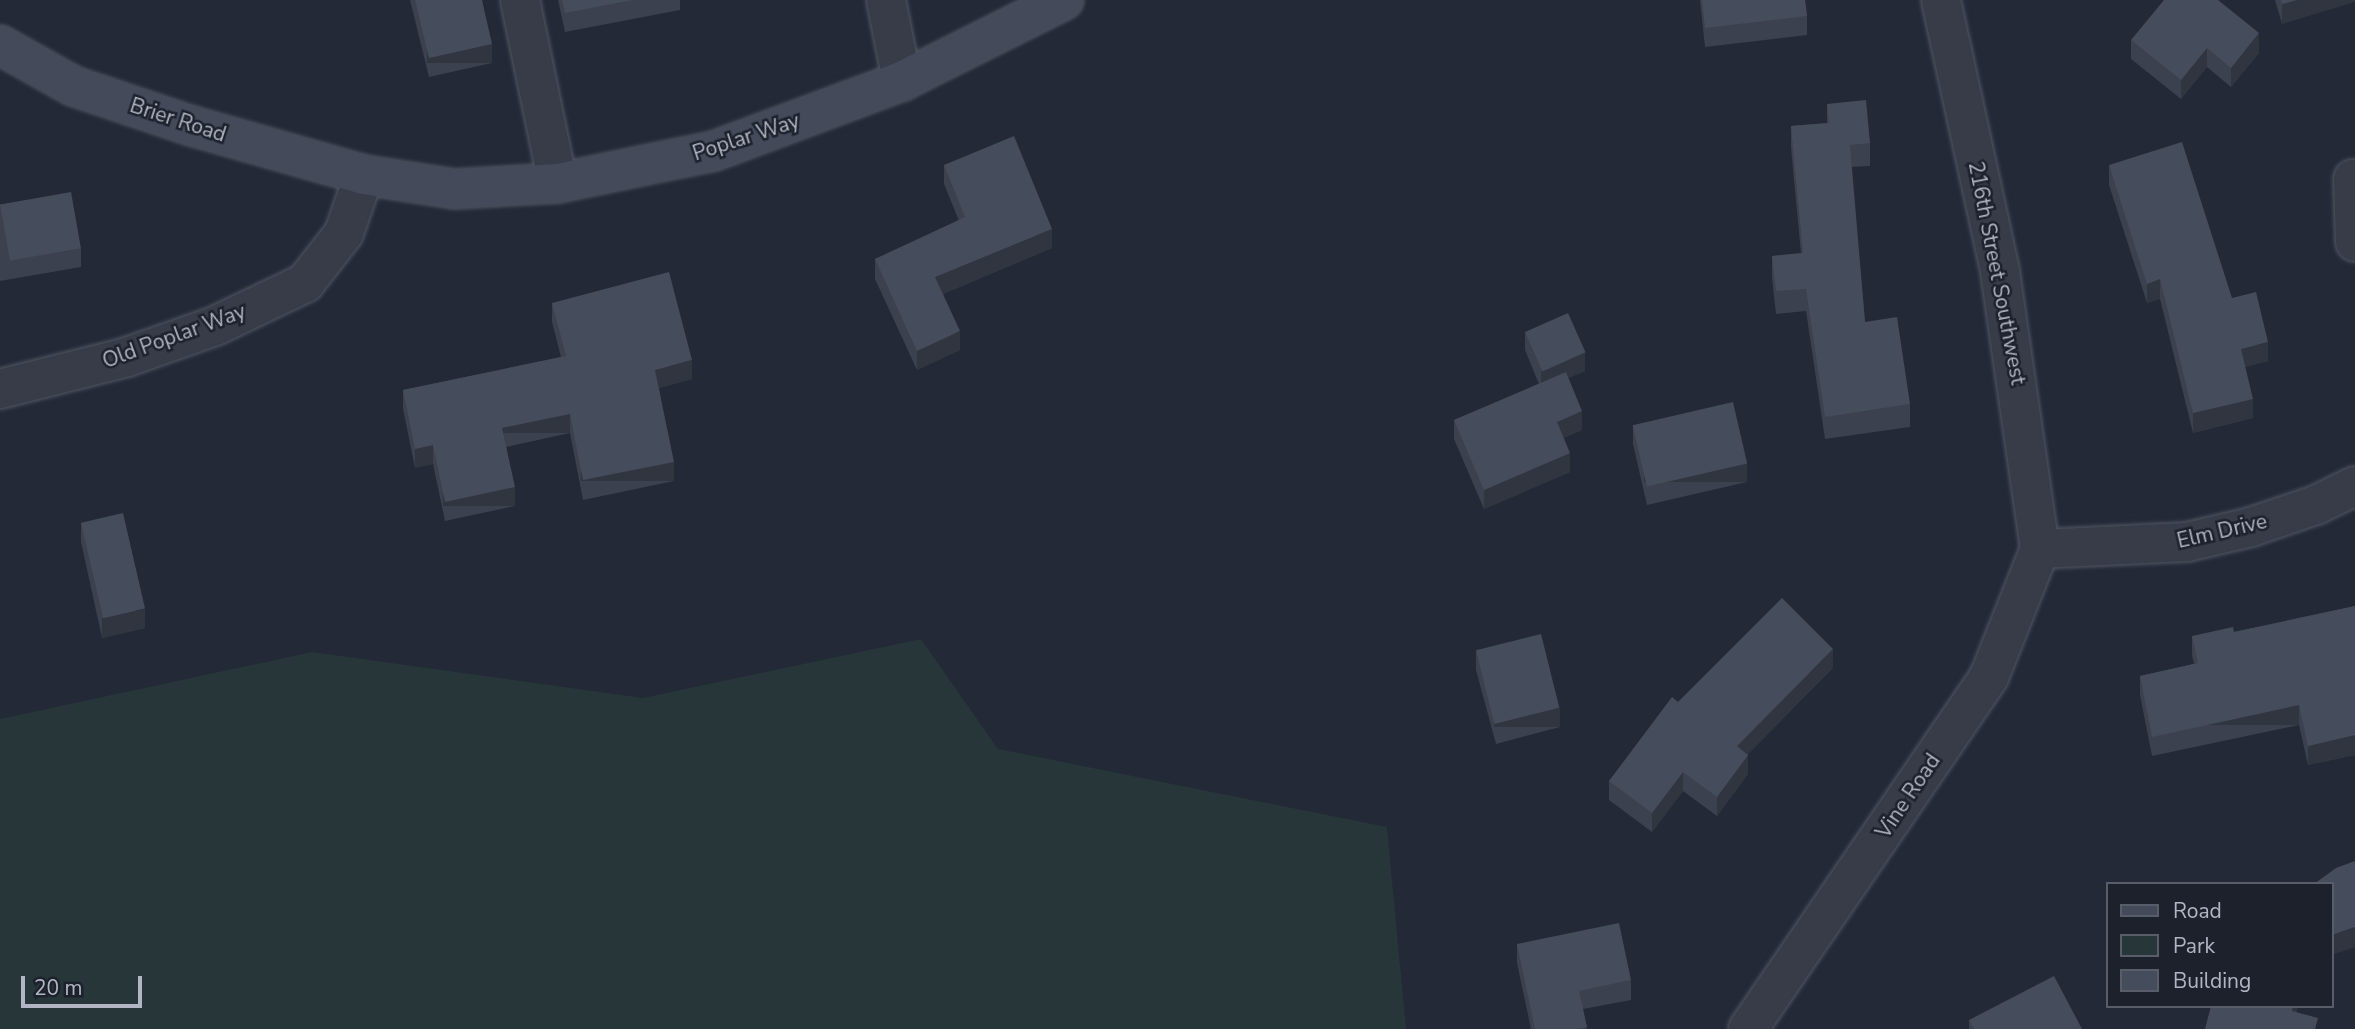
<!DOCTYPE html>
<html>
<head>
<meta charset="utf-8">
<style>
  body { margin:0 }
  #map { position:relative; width:2355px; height:1029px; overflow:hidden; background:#232937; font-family:"Nunito Sans",sans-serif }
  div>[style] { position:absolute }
  .green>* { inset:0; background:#263639 }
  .roads { filter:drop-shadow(0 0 2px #525662) drop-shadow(0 0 2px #525662) }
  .minor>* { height:38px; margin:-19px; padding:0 19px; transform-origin:19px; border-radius:19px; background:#373c48 }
  .tertiary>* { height:38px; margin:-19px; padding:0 19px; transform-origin:19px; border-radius:19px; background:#373c48 }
  .secondary>* { height:38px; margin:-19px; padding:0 19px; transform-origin:19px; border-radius:19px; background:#454a5a }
  .wall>* { inset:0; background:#3b414e }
  .shaded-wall>* { inset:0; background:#303540; transform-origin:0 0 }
  .building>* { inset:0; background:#454c5b; transform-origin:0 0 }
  span { translate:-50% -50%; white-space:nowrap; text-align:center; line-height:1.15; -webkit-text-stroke:5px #1c212c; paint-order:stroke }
  .street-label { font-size:21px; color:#b2b6c4 }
  .legend { position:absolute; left:2106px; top:882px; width:228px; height:126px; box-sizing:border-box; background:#1c212c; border:2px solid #585d69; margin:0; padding:9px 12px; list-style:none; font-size:21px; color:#b2b6c4 }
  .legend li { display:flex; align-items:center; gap:14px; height:35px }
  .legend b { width:35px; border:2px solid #585d69 }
  .scale { position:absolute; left:21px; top:976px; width:121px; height:32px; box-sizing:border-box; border:4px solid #b2b6c4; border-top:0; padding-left:9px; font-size:21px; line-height:24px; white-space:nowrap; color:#b2b6c4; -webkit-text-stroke:5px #1c212c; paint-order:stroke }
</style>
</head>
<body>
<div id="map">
  <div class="green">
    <i style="clip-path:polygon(921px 639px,998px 749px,1387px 827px,1406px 1029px,0 1029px,0 719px,312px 652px,643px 698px)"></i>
  </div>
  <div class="roads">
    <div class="minor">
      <i style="left:520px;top:0;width:187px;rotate:78.3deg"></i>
      <i style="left:886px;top:0;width:83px;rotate:78.8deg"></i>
      <i style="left:2353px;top:179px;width:63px;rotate:88.2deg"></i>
    </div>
    <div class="tertiary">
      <i style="left:0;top:389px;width:131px;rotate:-14.1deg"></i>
      <i style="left:127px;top:357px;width:93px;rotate:-19.4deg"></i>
      <i style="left:215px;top:326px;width:100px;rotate:-25.5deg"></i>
      <i style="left:305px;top:283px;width:63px;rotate:-52deg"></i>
      <i style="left:344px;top:233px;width:61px;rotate:-71deg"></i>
      <i style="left:2040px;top:549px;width:147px;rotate:-2.7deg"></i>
      <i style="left:2187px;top:542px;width:66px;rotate:-13.2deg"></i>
      <i style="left:2251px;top:527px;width:69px;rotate:-18.7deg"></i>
      <i style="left:2316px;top:505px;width:43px;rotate:-26deg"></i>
      <i style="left:1748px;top:1029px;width:427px;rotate:-55.6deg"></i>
      <i style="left:1989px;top:677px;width:138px;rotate:-68.3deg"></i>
      <i style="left:2040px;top:549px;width:281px;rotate:-98.2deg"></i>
      <i style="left:2000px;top:271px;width:277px;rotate:-102.3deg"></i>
    </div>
    <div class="secondary">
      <i style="left:0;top:45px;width:84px;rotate:29.3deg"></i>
      <i style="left:73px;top:86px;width:126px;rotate:18.6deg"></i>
      <i style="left:192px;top:126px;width:179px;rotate:15.9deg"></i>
      <i style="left:364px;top:175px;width:92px;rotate:8.7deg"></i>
      <i style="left:455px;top:189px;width:103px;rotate:-3.3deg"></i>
      <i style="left:558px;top:183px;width:159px;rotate:-11.6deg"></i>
      <i style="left:714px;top:151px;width:201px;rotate:-20.4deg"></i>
      <i style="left:902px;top:81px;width:181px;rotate:-26.6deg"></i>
    </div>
  </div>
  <div class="wall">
    <i style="clip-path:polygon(410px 0,482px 0,492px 63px,429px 77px)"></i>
    <i style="clip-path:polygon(558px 0,680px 0,680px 10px,565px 32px)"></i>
    <i style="clip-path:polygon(1700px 0,1805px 0,1807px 16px,1807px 35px,1705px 47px)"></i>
    <i style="clip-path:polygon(2275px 0,2355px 0,2282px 24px)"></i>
    <i style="clip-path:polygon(2131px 40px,2259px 53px,2231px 87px,2207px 67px,2181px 99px,2131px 59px)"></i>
    <i style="clip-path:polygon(1827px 104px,1870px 143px,1870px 166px,1851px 167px,1865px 322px,1910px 404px,1910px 427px,1825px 439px,1806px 311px,1776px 314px,1772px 278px,1772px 256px,1801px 253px,1791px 148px,1791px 126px,1827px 123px)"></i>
    <i style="clip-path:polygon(944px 165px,1052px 248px,943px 294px,960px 350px,917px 370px,875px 279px,875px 259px,959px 221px,944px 184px)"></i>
    <i style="clip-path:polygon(2109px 165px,2268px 361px,2245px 367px,2253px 418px,2193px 433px,2160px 299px,2147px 303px,2109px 185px)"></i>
    <i style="clip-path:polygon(0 204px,81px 248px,81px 267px,0 281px)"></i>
    <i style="clip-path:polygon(552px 303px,692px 379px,659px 388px,674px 481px,583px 500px,570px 433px,506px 447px,515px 506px,445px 521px,433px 464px,415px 468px,403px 409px,403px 390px,561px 357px,552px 322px)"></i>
    <i style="clip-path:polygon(1525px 331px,1585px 371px,1568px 378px,1582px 430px,1564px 438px,1570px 472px,1484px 509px,1454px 439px,1454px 420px,1539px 384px,1525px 350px)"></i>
    <i style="clip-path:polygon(1633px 425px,1747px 482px,1647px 505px,1633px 444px)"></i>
    <i style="clip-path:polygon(81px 523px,145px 628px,102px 638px,81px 542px)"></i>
    <i style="clip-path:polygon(2355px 606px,2355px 755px,2308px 765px,2299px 725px,2152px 756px,2140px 695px,2140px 676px,2194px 664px,2192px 655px,2192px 636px,2234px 632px)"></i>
    <i style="clip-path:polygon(1476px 651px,1560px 727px,1496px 744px,1476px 670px)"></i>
    <i style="clip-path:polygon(1833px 668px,1748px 754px,1748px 774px,1717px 816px,1683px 791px,1652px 832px,1609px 800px,1609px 781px,1678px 702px)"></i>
    <i style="clip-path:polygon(1517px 944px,1631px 980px,1631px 1000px,1583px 1009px,1587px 1029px,1531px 1029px,1517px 963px)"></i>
    <i style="clip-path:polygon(1969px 1020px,2082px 1029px,1969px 1029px)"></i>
  </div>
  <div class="shaded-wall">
    <i style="clip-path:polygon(2297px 0,2355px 0,2355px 2px,2282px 24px,2282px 4px)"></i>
    <i style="clip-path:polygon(2259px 33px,2259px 53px,2231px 87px,2231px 68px)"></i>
    <i style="left:492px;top:44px;width:19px;height:65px;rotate:90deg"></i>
    <i style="clip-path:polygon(2207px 48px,2207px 67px,2181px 99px,2181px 80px)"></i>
    <i style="clip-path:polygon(1052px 229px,1052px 248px,935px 297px,935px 277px)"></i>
    <i style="clip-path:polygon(2160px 279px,2160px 299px,2147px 303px,2147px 284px)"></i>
    <i style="clip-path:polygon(960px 331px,960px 350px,917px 370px,917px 351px)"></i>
    <i style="clip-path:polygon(2268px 342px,2268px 361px,2241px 368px,2241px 349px)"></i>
    <i style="clip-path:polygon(1585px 352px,1585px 371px,1541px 390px,1541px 371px)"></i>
    <i style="clip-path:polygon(692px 360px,692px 379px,655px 389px,655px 370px)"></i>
    <i style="clip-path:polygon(2253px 399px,2253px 418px,2193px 433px,2193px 413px)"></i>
    <i style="clip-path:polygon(1582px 411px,1582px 430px,1557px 441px,1557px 422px)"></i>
    <i style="left:570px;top:414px;width:19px;height:69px;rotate:90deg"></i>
    <i style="clip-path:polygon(433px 445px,433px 464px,415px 468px,415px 449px)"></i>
    <i style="clip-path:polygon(1570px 453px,1570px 472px,1484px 509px,1484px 490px)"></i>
    <i style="left:674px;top:462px;width:19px;height:93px;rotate:90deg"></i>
    <i style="left:1747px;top:463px;width:19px;height:103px;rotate:90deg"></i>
    <i style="left:515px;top:487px;width:19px;height:72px;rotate:90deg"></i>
    <i style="clip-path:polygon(145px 609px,145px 628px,102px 638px,102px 618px)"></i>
    <i style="clip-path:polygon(1833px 649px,1833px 668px,1737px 765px,1737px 746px)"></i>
    <i style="left:2299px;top:705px;width:20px;height:150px;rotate:90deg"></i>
    <i style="left:1560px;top:708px;width:19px;height:66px;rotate:90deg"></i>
    <i style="clip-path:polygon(2355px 735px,2355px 755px,2308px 765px,2308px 746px)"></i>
    <i style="clip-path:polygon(1748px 755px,1748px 774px,1717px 816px,1717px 797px)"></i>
    <i style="clip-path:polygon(1683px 772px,1683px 791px,1652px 832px,1652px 813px)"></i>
    <i style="clip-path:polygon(2355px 927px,2355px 947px,2332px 955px,2332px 935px)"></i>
    <i style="clip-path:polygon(2293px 1006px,2298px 1006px,2293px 1029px,2292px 1011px)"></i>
  </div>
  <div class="building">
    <i style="clip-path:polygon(415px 0,482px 0,492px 44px,429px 58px)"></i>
    <i style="clip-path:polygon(562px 0,633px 0,565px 13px)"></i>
    <i style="clip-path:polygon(1702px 0,1805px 0,1807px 16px,1705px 28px)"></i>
    <i style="clip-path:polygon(2164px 0,2218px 0,2259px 33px,2231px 68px,2207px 48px,2181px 80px,2131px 40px)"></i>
    <i style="clip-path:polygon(2281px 0,2297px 0,2282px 4px)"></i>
    <i style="clip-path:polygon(1866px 100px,1870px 143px,1850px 145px,1865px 322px,1897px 317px,1910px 404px,1825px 417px,1806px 289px,1776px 291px,1772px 256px,1803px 253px,1791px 126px,1829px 123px,1827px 104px)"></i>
    <i style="clip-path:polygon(1014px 136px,1052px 229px,935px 277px,960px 331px,917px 351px,875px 259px,965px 217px,944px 165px)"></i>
    <i style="clip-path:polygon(2182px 142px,2232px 298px,2256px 292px,2268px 342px,2241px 349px,2253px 399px,2193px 413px,2160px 279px,2147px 284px,2109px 165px)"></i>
    <i style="left:71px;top:192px;width:57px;height:72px;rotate:80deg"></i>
    <i style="clip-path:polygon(669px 272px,692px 360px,655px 370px,674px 462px,583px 480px,570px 414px,502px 428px,515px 487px,445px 502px,433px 445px,415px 449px,403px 390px,566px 356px,552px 303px)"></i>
    <i style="left:1568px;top:313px;width:43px;height:47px;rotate:66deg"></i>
    <i style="clip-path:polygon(1566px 372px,1582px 411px,1557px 422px,1570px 453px,1484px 490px,1454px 420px)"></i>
    <i style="left:1733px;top:402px;width:63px;height:103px;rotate:77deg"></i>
    <i style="left:123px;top:513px;width:98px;height:43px;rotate:77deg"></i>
    <i style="clip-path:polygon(1782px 598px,1833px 649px,1737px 746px,1748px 755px,1717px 797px,1683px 772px,1652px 813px,1609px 781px,1672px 697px,1678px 702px)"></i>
    <i style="clip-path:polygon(2355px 606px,2355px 735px,2308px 746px,2299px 705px,2152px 737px,2140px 676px,2198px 663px,2192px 636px,2233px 627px,2234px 632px)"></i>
    <i style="left:1541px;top:634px;width:76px;height:67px;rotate:76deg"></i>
    <i style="clip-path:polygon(2355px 861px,2355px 927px,2332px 935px,2332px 884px,2314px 884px,2336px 868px)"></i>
    <i style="clip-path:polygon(1619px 923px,1631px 980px,1579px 991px,1587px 1027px,1575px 1029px,1535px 1029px,1517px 944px)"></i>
    <i style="clip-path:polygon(2054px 976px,2082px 1029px,1974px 1029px,1969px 1020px)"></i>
    <i style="clip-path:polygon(2211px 1006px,2293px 1006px,2292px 1011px,2318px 1018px,2315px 1029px,2205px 1029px)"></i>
  </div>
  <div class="street-label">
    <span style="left:178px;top:120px;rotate:18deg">Brier Road</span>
    <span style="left:746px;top:137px;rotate:-18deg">Poplar Way</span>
    <span style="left:1997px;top:273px;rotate:79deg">216th Street Southwest</span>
    <span style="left:174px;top:336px;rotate:-20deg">Old Poplar Way</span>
    <span style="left:2222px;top:531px;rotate:-13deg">Elm Drive</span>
    <span style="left:1908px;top:796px;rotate:-56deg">Vine Road</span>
  </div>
  <ul class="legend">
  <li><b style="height:9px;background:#454a5a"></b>Road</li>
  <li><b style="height:19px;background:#263639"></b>Park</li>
  <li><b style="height:19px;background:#454c5b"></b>Building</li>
  </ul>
  <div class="scale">20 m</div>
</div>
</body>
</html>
